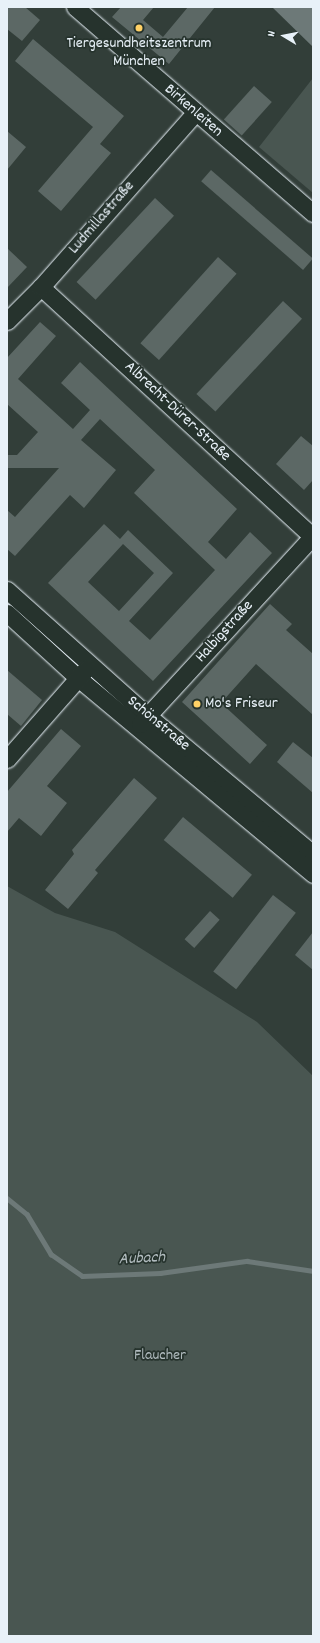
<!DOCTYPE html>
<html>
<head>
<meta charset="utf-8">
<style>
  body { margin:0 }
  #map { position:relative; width:320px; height:1643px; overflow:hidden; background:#323e39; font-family:Dekko,sans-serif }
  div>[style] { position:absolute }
  .green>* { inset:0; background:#495651 }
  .water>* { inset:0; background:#6d7978 }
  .stream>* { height:4.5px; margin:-2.25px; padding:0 2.25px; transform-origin:2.25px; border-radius:2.25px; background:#6d7978 }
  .building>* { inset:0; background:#5c6865; transform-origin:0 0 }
  .roads { filter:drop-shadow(0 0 1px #e8f1f8) drop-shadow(0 0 1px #e8f1f8) }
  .minor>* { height:17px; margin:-8.5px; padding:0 8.5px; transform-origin:8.5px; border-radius:8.5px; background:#26332d }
  .dots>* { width:11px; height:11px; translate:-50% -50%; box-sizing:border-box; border:2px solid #26332d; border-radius:50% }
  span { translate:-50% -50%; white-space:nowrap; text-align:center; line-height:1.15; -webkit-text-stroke:3.5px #26332d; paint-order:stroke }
  .poi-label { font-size:16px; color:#e8f1f8 }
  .left { translate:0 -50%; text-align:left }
  .street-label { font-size:16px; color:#e8f1f8 }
  .park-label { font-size:16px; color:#b0bbbe }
  .water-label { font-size:17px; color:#b1bbbe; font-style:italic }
  .frame { position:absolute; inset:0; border:8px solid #e8f1f8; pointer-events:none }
  .north { position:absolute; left:264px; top:16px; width:40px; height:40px; -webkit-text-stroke:3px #26332d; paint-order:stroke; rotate:280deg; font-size:11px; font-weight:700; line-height:16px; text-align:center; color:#e8f1f8 }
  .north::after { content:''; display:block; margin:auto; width:14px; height:18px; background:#e8f1f8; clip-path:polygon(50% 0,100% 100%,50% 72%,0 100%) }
</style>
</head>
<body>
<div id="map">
  <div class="green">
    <i style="clip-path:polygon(313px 78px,313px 193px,259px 147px)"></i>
    <i style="clip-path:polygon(7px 886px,55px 913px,115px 932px,257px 1022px,313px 1076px,313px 1636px,7px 1636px)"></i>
  </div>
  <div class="water">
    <i style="clip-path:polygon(272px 7px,313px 7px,313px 47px)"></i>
  </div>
  <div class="stream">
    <i style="left:7px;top:1198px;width:26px;rotate:39deg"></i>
    <i style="left:27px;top:1214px;width:47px;rotate:59deg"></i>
    <i style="left:51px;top:1254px;width:38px;rotate:35deg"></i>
    <i style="left:82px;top:1276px;width:78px;rotate:-2.2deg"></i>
    <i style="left:160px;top:1273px;width:88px;rotate:-7.9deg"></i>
    <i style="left:247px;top:1261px;width:67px;rotate:8.6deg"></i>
  </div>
  <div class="building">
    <i style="clip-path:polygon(7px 7px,25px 7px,40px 20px,22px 41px,7px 29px)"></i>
    <i style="clip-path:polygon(121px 7px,154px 7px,143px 20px,163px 37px,188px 7px,215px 7px,169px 64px,112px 17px)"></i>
    <i style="clip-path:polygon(33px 39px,124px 116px,100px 144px,111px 153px,61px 211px,38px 191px,93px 127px,15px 61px)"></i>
    <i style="left:254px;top:86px;width:24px;height:45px;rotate:42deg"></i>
    <i style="clip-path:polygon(7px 131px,26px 147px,7px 170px)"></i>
    <i style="left:211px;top:170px;width:135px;height:15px;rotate:41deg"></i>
    <i style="left:155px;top:198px;width:26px;height:115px;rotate:43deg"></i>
    <i style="clip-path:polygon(7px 248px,27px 267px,7px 288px)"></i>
    <i style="left:218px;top:257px;width:25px;height:116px;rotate:42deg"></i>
    <i style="left:283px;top:301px;width:26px;height:127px;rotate:43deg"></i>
    <i style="clip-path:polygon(evenodd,40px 322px,56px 336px,18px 379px,73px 429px,90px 410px,61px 383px,80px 362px,237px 509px,208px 542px,226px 559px,250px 532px,272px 553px,153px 681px,48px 583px,104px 524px,120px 539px,128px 530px,173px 573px,129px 621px,150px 640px,215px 570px,134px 493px,155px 470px,100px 419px,81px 440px,116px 470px,84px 508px,70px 495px,15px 556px,7px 549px,7px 510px,15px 517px,59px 468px,7px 468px,7px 455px,17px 455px,38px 432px,7px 404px,7px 358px,40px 322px,123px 544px,154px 573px,119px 611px,88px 582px,123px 544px)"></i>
    <i style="clip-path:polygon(301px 436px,313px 446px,313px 480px,304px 490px,276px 464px)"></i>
    <i style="clip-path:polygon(270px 604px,292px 624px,286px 630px,313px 654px,313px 715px,256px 664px,221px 703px,267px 745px,250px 764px,182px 702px)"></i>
    <i style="clip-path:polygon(7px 670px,42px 700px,21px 726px,7px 714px)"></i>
    <i style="clip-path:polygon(61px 729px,81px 746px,47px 786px,67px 803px,41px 836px,19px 818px,7px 832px,7px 792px)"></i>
    <i style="clip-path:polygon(293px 742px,313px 758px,313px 793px,277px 762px)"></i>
    <i style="clip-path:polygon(134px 778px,157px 798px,95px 870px,98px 873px,68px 909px,45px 890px,74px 854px,72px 850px)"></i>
    <i style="left:183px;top:817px;width:90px;height:30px;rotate:40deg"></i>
    <i style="left:273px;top:895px;width:29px;height:97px;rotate:38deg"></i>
    <i style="left:210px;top:911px;width:13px;height:38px;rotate:42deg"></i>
    <i style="clip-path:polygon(313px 932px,313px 970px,295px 955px)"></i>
  </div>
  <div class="roads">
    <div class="minor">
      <i style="left:75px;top:7px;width:315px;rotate:40.9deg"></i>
      <i style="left:41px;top:287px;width:369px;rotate:42.6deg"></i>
      <i style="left:7px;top:321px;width:48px;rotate:-45deg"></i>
      <i style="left:41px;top:287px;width:232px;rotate:-48.5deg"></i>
      <i style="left:7px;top:590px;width:189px;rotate:41.8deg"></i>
      <i style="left:148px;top:716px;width:215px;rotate:39.9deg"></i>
      <i style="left:7px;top:613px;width:96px;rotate:42.5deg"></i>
      <i style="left:78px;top:678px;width:306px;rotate:39.8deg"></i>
      <i style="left:140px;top:724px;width:255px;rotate:-47.4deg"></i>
      <i style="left:7px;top:759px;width:120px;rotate:-48.7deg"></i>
    </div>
  </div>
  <div class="dots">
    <i style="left:139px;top:28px;background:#ffd166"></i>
    <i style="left:197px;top:704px;background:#ffd166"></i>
  </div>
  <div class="poi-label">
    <span style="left:139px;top:53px">Tiergesundheitszentrum<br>München</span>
    <span class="left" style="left:205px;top:704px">Mo's Friseur</span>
  </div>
  <div class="street-label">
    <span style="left:193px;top:111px;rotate:41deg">Birkenleiten</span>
    <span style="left:102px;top:218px;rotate:-49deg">Ludmillastraße</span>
    <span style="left:177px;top:412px;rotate:43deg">Albrecht-Dürer-Straße</span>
    <span style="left:225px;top:632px;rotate:-48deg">Halbigstraße</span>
    <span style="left:158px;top:724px;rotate:40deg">Schönstraße</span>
  </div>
  <div class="park-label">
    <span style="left:160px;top:1356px">Flaucher</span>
  </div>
  <div class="water-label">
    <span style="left:142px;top:1260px;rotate:-3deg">Aubach</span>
  </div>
  <div class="frame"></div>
  <div class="north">N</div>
</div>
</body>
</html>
